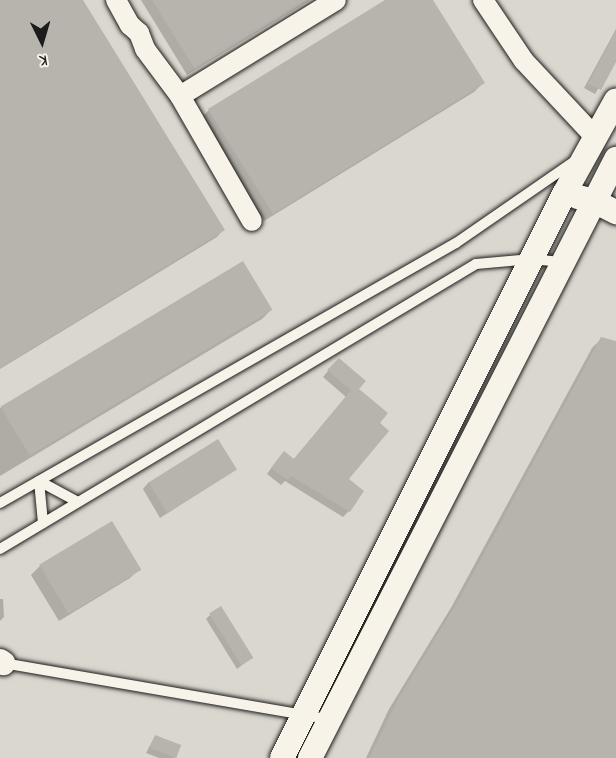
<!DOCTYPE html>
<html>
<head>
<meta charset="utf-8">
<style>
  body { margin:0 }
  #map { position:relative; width:616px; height:758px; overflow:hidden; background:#eae6dc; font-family:"Indie Flower",sans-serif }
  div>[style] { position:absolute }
  .built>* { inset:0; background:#dad7ce; transform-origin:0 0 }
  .shadow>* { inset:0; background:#0003 }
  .building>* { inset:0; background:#b6b4ac; transform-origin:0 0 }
  .roads { filter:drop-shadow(0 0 2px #1c1c1c) drop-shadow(0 0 2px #1c1c1c) }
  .service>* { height:10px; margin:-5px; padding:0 5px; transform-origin:5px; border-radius:5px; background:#f7f3e8 }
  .minor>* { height:20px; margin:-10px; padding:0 10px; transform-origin:10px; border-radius:10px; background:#f7f3e8 }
  .tertiary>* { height:24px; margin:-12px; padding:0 12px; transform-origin:12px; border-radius:12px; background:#f7f3e8 }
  span { translate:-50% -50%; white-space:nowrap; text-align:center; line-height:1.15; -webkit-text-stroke:6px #f7f3e8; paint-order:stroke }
  .north { position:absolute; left:12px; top:12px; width:60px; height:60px; -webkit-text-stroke:4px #f7f3e8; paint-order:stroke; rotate:175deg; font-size:16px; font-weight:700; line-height:24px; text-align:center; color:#1c1c1c }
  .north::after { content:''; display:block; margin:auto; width:21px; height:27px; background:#1c1c1c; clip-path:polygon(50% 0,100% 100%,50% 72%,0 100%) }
</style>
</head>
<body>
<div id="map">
  <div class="built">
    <i style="left:0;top:0;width:616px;height:758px"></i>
  </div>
  <div class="shadow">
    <i style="clip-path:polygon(0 0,82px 0,223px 230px,217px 237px,0 369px)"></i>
    <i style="clip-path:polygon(141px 0,310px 0,187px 75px)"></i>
    <i style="clip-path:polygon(388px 0,432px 0,483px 83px,474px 92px,264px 221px,200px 119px,209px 110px)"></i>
    <i style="clip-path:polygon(616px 29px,616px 58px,595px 94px,584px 88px)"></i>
    <i style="clip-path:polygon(271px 310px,262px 319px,0 476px,0 408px)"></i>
    <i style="clip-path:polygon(601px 339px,616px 343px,616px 758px,366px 758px,389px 709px,452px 606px,592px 348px)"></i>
    <i style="clip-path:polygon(333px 365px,357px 389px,378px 423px,347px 479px,349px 511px,343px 517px,285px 481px,281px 485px,267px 474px,278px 459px,293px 460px,346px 397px,323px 377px)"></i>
    <i style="clip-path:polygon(235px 470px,160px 518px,143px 489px,149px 482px)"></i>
    <i style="clip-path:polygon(40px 566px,139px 569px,130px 578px,59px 621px,31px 575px)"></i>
    <i style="clip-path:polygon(0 599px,3px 599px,4px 617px,0 621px)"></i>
    <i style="clip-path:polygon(210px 615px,251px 658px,237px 669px,206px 619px)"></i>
    <i style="clip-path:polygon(155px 736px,179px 746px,174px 758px,159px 758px,146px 753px)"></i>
  </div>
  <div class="building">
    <i style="clip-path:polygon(0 0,83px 0,225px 230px,0 368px)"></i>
    <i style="clip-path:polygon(152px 0,308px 0,195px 69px)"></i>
    <i style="clip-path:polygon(385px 0,433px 0,485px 83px,273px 214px,208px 109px)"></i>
    <i style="clip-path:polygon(616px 30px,616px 62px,601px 90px,588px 84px)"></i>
    <i style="left:243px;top:261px;width:57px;height:283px;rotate:59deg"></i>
    <i style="clip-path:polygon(601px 337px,616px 341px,616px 758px,369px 758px,398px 699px,461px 596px)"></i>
    <i style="clip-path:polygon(339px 358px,366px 381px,359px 389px,388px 413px,380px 423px,389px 431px,349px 479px,364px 491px,350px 512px,291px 476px,288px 480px,271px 468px,284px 451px,294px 459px,351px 390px,327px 370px)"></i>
    <i style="left:218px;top:439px;width:36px;height:82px;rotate:58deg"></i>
    <i style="left:112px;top:521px;width:57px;height:85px;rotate:59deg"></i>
    <i style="left:221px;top:606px;width:61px;height:14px;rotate:58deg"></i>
    <i style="left:155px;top:735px;width:28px;height:14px;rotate:21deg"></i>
  </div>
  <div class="roads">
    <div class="service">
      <i style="left:0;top:503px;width:525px;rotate:-29.69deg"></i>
      <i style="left:456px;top:243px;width:145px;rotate:-34.6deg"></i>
      <i style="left:43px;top:523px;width:42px;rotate:-95.4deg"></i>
      <i style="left:39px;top:481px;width:44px;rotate:28.3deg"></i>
      <i style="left:0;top:549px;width:555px;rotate:-30.91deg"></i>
      <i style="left:476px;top:264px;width:56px;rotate:-5.1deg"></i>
      <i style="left:532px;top:259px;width:30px;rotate:6deg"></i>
      <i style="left:3px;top:663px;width:330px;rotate:9.8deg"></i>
    </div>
    <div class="minor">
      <i style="left:116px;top:0;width:29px;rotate:61deg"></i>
      <i style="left:130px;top:25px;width:12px;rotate:42deg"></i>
      <i style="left:139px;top:33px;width:17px;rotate:69deg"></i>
      <i style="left:145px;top:49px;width:59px;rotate:53.3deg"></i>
      <i style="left:180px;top:96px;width:144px;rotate:60.1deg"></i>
      <i style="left:483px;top:0;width:73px;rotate:56.1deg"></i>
      <i style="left:524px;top:61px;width:104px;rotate:46.9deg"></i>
      <i style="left:180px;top:96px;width:183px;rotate:-31.6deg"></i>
    </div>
    <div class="tertiary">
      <i style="left:578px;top:197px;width:16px;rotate:14deg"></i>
      <i style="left:594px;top:201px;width:25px;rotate:27deg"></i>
      <i style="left:0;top:661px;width:4px;rotate:34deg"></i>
      <i style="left:282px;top:758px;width:631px;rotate:-63.43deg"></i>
      <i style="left:564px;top:194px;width:107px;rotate:-61deg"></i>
      <i style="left:310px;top:758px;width:673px;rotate:-62.94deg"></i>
    </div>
  </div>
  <div class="north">K</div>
</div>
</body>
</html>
